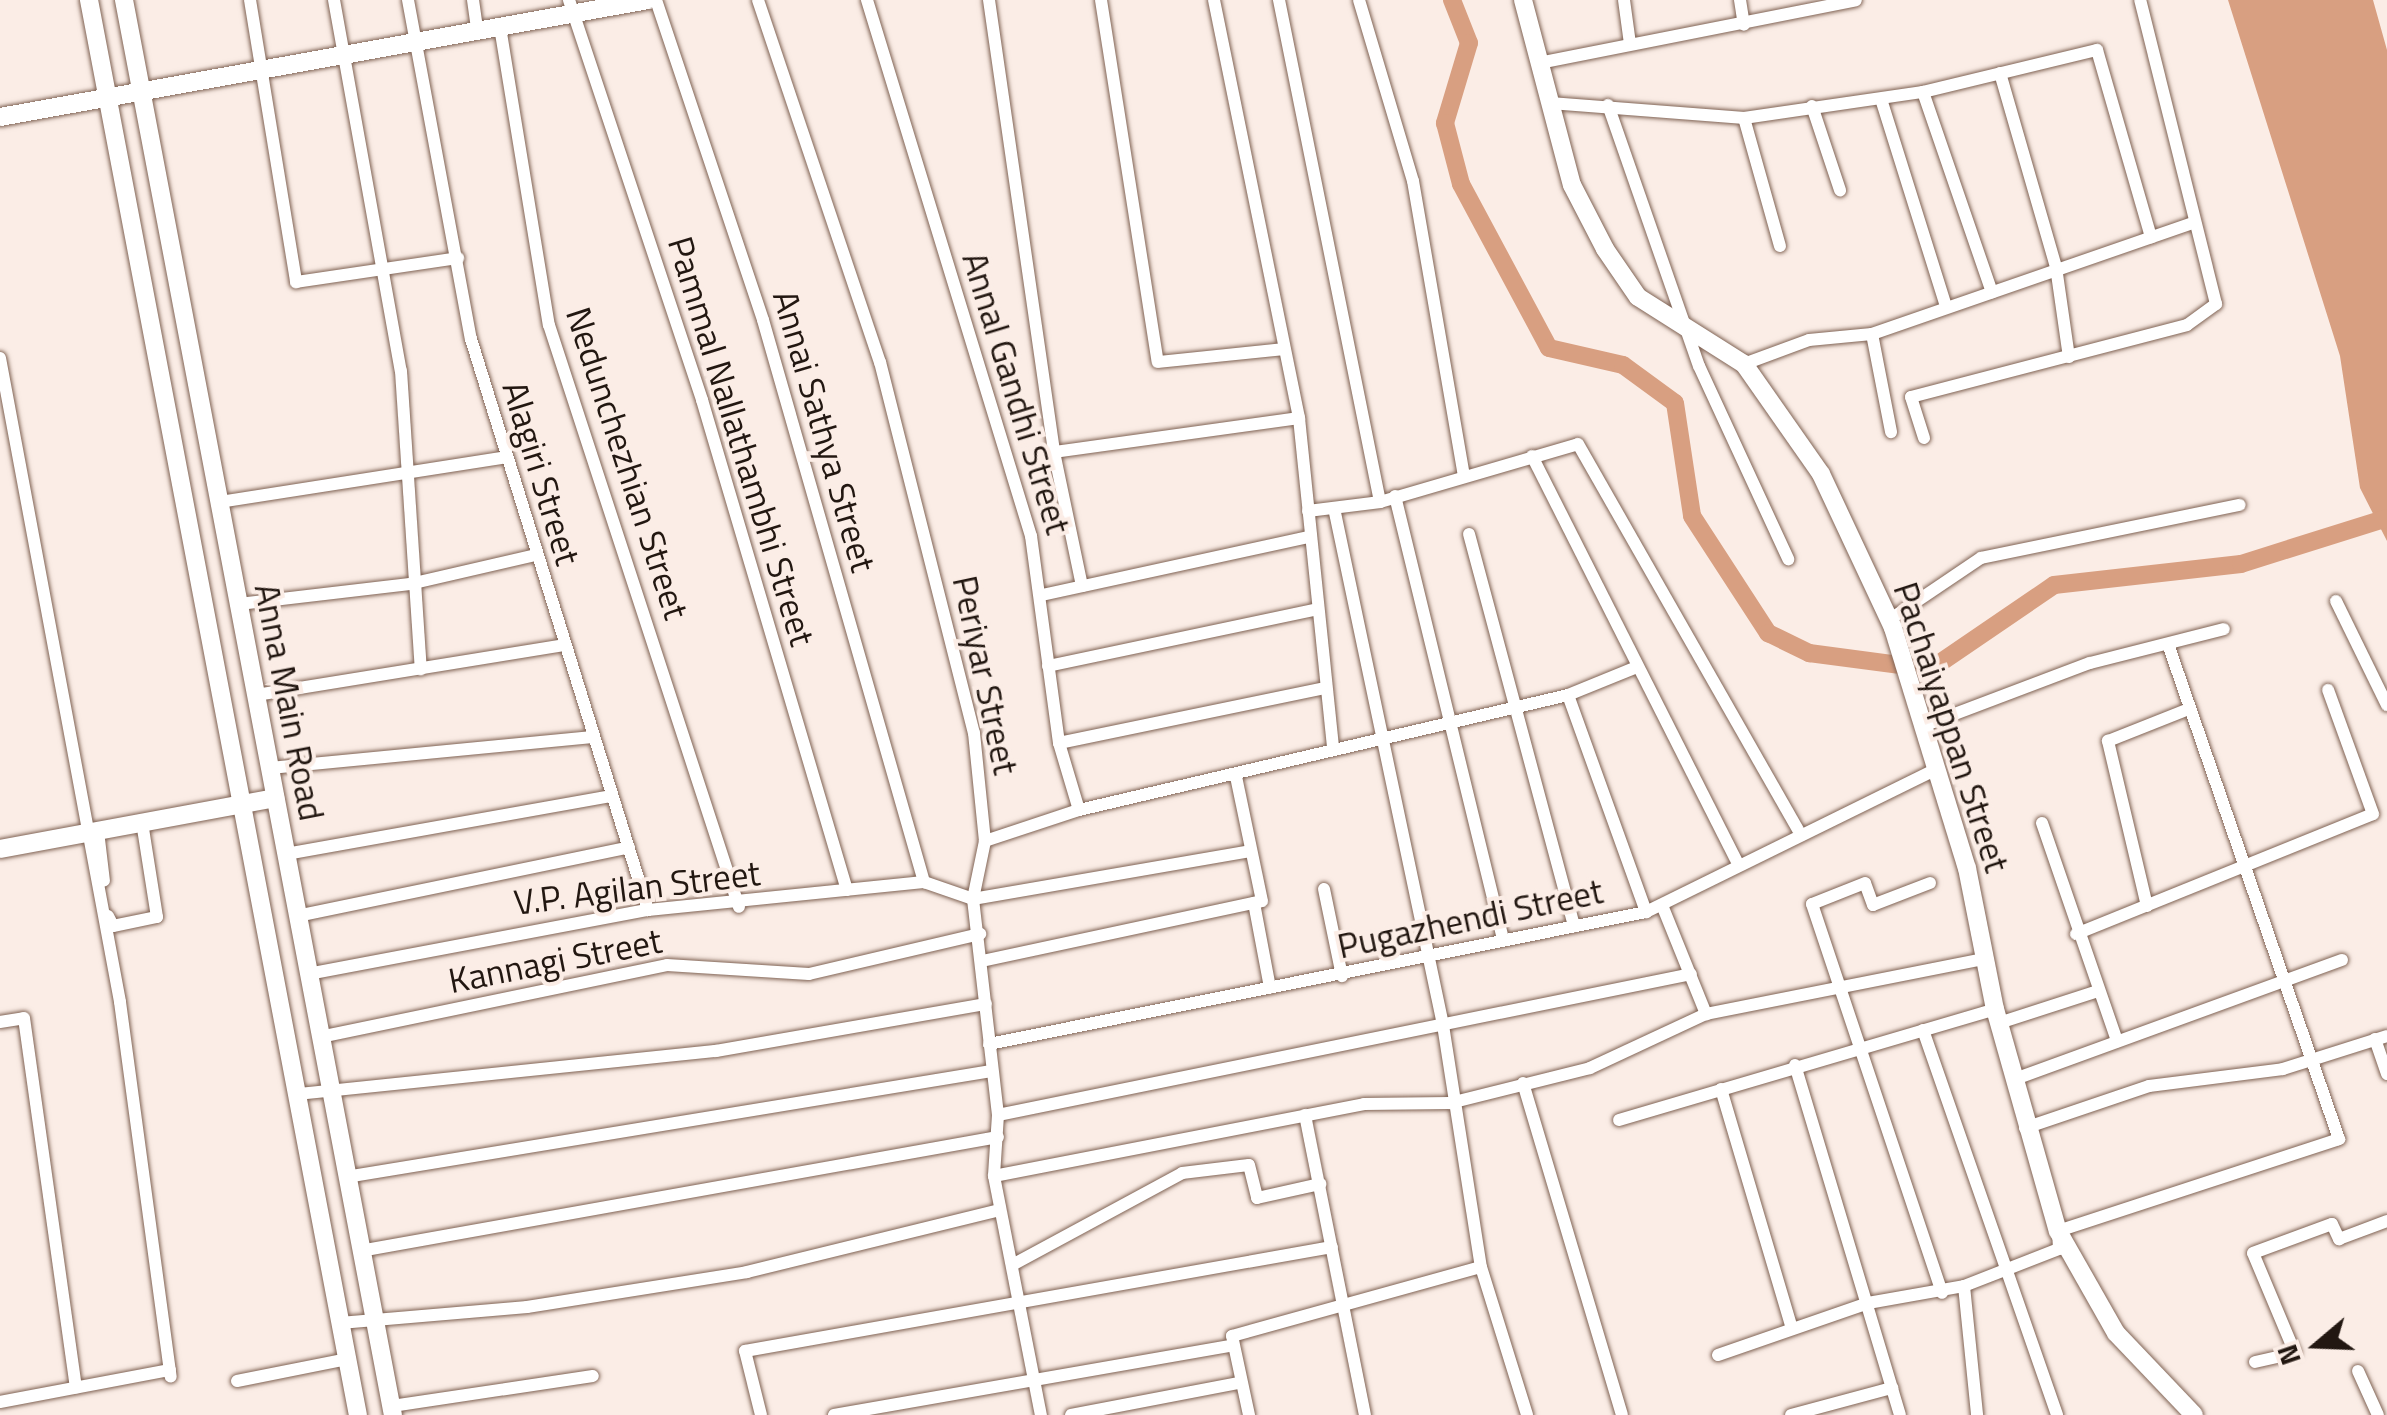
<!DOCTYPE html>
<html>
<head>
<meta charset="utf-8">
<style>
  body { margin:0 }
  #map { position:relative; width:2387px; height:1415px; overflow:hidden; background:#fbede6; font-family:"Titillium Web",sans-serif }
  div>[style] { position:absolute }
  .water>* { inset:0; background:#d89f81 }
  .canal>* { height:18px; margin:-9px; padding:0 9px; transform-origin:9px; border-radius:9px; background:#d89f81 }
  .roads { filter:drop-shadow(0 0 2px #7f6253) drop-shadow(0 0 2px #7f6253) }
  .street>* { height:12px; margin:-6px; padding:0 6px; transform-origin:6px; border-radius:6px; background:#fff }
  .secondary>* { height:18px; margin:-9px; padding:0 9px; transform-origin:9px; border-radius:9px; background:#fff }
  span { translate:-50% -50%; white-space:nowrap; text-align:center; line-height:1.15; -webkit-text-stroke:8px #fbede6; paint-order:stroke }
  .street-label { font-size:35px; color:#221711 }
  .north { position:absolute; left:2267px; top:1295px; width:100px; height:100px; -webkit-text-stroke:8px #fbede6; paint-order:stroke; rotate:251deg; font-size:28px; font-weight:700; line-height:40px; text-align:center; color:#221711 }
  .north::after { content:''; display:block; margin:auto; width:35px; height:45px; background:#221711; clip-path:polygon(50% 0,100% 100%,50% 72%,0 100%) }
</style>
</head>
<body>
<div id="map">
  <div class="water">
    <i style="clip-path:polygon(2228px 0,2373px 0,2387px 50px,2387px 541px,2360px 488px,2340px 356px)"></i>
  </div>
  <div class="canal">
    <i style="left:1452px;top:0;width:46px;rotate:68.4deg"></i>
    <i style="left:1469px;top:43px;width:84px;rotate:106.7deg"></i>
    <i style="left:1445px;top:123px;width:63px;rotate:75.3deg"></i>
    <i style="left:1461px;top:184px;width:186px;rotate:61.8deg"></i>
    <i style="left:1549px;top:348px;width:76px;rotate:12.9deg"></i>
    <i style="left:1623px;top:365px;width:64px;rotate:36.2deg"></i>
    <i style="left:1675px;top:403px;width:114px;rotate:81.4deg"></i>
    <i style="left:1692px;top:516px;width:140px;rotate:57deg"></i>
    <i style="left:1768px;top:633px;width:46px;rotate:26deg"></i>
    <i style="left:1809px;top:653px;width:123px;rotate:7.5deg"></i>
    <i style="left:1931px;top:669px;width:149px;rotate:-34.3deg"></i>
    <i style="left:2054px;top:585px;width:188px;rotate:-6.4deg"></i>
    <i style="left:2241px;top:564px;width:153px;rotate:-17.5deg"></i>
  </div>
  <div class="roads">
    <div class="street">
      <i style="left:250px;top:0;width:286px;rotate:80.7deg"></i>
      <i style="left:296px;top:282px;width:164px;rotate:-8.4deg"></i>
      <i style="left:334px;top:0;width:377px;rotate:79.8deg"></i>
      <i style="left:401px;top:371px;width:299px;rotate:86.2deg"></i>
      <i style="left:408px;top:0;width:345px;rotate:79.5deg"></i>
      <i style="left:471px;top:339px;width:598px;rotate:72.78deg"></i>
      <i style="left:473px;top:0;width:30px;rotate:82deg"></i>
      <i style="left:569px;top:0;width:422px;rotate:71.6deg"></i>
      <i style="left:702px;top:400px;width:511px;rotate:73.52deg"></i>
      <i style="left:656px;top:0;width:337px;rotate:71.5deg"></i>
      <i style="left:763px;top:320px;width:585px;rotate:74.01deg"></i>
      <i style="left:758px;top:0;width:382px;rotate:71.4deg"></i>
      <i style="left:880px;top:362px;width:383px;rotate:75.8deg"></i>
      <i style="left:974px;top:733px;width:109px;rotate:84.2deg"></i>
      <i style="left:985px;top:841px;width:59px;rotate:101.7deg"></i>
      <i style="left:973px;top:899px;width:217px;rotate:83.4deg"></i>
      <i style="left:998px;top:1115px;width:61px;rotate:93.8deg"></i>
      <i style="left:994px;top:1176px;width:244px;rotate:78.9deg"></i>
      <i style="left:867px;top:0;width:561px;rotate:72.99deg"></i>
      <i style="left:1031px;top:536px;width:209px;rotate:82.3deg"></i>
      <i style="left:1059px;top:743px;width:70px;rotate:73.4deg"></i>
      <i style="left:989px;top:0;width:457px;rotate:81.8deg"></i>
      <i style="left:1054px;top:452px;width:137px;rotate:78.2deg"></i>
      <i style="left:1101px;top:0;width:366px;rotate:81.1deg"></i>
      <i style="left:1158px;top:362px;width:126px;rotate:-5.9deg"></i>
      <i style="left:1214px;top:0;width:427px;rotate:78.5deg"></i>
      <i style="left:1299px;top:418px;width:332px;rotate:84.1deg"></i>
      <i style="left:1279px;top:0;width:512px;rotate:78.62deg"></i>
      <i style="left:1359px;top:0;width:189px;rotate:73.4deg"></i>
      <i style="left:1413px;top:181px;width:300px;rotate:80.2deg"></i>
      <i style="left:1624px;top:0;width:44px;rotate:82.2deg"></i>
      <i style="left:1740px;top:0;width:25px;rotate:81deg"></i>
      <i style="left:500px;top:27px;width:302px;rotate:80.7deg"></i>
      <i style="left:549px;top:325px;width:612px;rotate:71.92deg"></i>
      <i style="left:1539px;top:63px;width:323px;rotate:-11.2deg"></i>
      <i style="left:2000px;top:73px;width:202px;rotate:73.9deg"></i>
      <i style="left:2056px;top:267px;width:91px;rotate:81.8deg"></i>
      <i style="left:1923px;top:92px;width:212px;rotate:71deg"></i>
      <i style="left:1881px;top:99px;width:217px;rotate:72.6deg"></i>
      <i style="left:1550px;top:103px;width:195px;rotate:4.4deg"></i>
      <i style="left:1744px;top:118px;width:181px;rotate:-8.3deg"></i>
      <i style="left:1923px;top:92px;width:179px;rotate:-13.6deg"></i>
      <i style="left:2097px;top:50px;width:195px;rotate:73.9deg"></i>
      <i style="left:1608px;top:105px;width:276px;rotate:70.8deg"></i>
      <i style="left:1699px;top:366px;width:213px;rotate:65.2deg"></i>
      <i style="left:1812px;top:106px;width:89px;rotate:71.6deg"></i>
      <i style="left:1744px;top:118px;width:133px;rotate:74.3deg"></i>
      <i style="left:1872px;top:334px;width:100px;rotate:79deg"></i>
      <i style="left:0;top:358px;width:655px;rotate:79.44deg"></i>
      <i style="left:120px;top:1002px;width:378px;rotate:82.3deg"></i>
      <i style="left:1744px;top:364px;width:69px;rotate:-20.3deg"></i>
      <i style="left:1809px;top:340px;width:63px;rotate:-5.4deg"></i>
      <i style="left:1872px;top:334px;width:342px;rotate:-19.1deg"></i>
      <i style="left:1924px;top:438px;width:43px;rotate:-107.6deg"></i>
      <i style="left:1911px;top:397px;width:285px;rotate:-14.6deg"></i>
      <i style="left:2187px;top:325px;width:36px;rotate:-36deg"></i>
      <i style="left:2216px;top:304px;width:313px;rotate:-104deg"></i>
      <i style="left:1054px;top:452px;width:247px;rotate:-7.9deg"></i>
      <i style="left:1532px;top:456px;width:458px;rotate:63.2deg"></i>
      <i style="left:1395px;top:496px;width:455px;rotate:76.3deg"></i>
      <i style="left:220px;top:502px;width:285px;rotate:-8.9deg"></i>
      <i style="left:1334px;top:508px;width:528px;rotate:78.09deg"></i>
      <i style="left:1443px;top:1025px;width:245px;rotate:81.1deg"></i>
      <i style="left:1481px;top:1267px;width:155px;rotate:72.7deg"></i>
      <i style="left:1308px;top:511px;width:73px;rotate:-7.1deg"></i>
      <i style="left:1380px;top:502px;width:206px;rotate:-16.3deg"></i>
      <i style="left:1578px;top:444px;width:444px;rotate:60.3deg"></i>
      <i style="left:1469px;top:534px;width:406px;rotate:75deg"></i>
      <i style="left:1042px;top:595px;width:272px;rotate:-12.3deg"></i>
      <i style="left:2336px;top:601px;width:116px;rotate:63.9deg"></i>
      <i style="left:239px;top:604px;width:172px;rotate:-6.7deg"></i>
      <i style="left:410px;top:584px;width:129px;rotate:-13deg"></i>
      <i style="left:1889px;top:620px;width:111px;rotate:-34deg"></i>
      <i style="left:1981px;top:558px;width:264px;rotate:-11.6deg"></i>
      <i style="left:1048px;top:666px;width:272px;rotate:-11.9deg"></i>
      <i style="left:256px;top:695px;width:312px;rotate:-9.2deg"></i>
      <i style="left:1568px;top:695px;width:231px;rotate:70.2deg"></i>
      <i style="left:1923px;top:726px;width:178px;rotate:-20.7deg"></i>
      <i style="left:2090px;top:663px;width:138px;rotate:-14.2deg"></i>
      <i style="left:1059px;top:743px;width:271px;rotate:-11.7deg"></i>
      <i style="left:270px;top:768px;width:324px;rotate:-5.5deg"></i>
      <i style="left:2042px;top:823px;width:231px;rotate:71deg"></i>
      <i style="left:98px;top:831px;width:50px;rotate:83.2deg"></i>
      <i style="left:985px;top:841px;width:99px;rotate:-18.3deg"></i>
      <i style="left:1079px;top:810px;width:502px;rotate:-13.23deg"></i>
      <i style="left:1568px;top:695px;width:74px;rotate:-22.1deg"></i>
      <i style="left:286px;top:854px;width:331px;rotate:-10.1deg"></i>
      <i style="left:1930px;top:883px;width:61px;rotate:158.9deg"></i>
      <i style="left:1873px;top:905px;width:23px;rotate:-110deg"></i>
      <i style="left:1865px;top:883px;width:57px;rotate:158.4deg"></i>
      <i style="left:1812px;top:904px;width:410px;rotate:71.5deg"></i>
      <i style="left:1324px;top:889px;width:89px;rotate:78.3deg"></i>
      <i style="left:1254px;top:903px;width:86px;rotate:79.3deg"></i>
      <i style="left:1662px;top:905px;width:118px;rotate:68deg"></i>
      <i style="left:2147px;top:906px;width:170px;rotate:-103.3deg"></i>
      <i style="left:2108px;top:741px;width:87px;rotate:-21.6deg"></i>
      <i style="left:108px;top:916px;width:11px;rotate:63deg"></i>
      <i style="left:113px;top:926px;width:45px;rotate:-11.6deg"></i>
      <i style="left:157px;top:917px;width:96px;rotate:-99deg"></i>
      <i style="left:297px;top:916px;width:339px;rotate:-11.7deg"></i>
      <i style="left:2076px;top:934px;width:320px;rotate:-22deg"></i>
      <i style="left:2373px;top:814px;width:132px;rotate:-109.9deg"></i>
      <i style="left:982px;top:961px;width:286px;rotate:-12.1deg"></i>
      <i style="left:1262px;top:901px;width:127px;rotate:-101.8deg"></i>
      <i style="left:308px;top:974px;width:346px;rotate:-10.7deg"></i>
      <i style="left:648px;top:910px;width:277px;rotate:-5.8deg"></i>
      <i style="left:924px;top:882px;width:52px;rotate:19.1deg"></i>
      <i style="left:973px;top:899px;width:281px;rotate:-9.8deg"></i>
      <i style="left:0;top:1022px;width:24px;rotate:-9deg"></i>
      <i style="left:24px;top:1018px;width:373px;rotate:82deg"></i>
      <i style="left:1999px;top:1023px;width:104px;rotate:-17.9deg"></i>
      <i style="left:1923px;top:1030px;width:408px;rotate:70.8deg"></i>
      <i style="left:320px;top:1037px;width:354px;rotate:-11.7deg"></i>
      <i style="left:667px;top:965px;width:142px;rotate:3.6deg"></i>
      <i style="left:809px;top:974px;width:176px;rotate:-13.2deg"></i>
      <i style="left:2375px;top:1039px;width:37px;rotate:71deg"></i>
      <i style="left:989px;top:1044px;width:670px;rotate:-11.36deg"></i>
      <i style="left:1646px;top:912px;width:323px;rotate:-26.2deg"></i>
      <i style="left:1795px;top:1065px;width:365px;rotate:73.3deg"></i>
      <i style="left:2015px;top:1079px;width:348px;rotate:-20deg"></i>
      <i style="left:1523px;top:1083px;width:346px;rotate:73.4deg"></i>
      <i style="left:1721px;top:1089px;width:249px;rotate:73.5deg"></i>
      <i style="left:298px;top:1094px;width:420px;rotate:-5.9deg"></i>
      <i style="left:716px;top:1051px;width:274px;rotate:-9.9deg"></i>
      <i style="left:998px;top:1115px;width:707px;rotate:-11.5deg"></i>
      <i style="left:1305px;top:1115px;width:306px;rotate:78.7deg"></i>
      <i style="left:1619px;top:1120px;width:392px;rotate:-16.4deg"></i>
      <i style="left:2025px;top:1128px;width:131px;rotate:-18.7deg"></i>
      <i style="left:2149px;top:1086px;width:135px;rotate:-7.2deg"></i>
      <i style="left:2283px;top:1069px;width:109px;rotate:-17.6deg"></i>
      <i style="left:994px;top:1176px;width:377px;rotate:-11deg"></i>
      <i style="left:1364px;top:1104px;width:86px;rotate:-0.7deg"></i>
      <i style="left:1450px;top:1103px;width:144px;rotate:-14deg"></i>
      <i style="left:1590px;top:1068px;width:128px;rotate:-25deg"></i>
      <i style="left:1706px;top:1014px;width:284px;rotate:-11.2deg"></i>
      <i style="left:346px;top:1177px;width:654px;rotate:-9.33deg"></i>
      <i style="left:360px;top:1251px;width:648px;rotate:-10.13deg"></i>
      <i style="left:1014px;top:1264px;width:191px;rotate:-28.4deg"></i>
      <i style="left:1182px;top:1173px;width:67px;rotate:-6.8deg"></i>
      <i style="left:1249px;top:1165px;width:34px;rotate:76deg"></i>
      <i style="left:1257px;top:1198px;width:65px;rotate:-12.5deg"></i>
      <i style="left:1964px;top:1286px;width:130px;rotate:84.2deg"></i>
      <i style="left:340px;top:1323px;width:188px;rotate:-4.9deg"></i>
      <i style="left:527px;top:1307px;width:223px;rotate:-9deg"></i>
      <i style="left:747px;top:1272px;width:260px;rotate:-13.8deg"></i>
      <i style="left:1718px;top:1355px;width:159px;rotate:-19.1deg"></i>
      <i style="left:1868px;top:1303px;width:97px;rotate:-10deg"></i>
      <i style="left:1964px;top:1286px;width:102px;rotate:-21.3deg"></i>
      <i style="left:2059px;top:1249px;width:18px;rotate:-93deg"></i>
      <i style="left:2058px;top:1231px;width:296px;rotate:-18.1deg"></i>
      <i style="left:2339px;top:1139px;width:521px;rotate:-109.06deg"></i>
      <i style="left:2255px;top:1362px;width:41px;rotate:-12.7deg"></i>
      <i style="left:2295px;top:1353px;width:108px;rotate:-112.8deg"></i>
      <i style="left:2253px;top:1253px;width:84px;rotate:-20.2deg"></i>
      <i style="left:2332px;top:1224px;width:17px;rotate:65deg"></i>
      <i style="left:2339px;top:1239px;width:51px;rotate:-20.6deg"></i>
      <i style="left:2358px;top:1371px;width:48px;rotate:65.6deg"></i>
      <i style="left:237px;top:1381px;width:112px;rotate:-11.3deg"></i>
      <i style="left:0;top:1402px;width:173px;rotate:-10.7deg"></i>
      <i style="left:392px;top:1406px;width:203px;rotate:-8.5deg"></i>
      <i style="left:761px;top:1415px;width:66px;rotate:-104deg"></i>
      <i style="left:745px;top:1351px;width:596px;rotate:-10.05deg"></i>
      <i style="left:834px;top:1415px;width:402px;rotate:-9.9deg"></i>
      <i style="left:1071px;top:1415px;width:171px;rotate:-10.8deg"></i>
      <i style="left:1249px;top:1415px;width:81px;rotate:-102.1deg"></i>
      <i style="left:1232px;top:1336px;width:258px;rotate:-15.5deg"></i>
      <i style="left:1791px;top:1415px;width:105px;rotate:-15deg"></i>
    </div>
    <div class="secondary">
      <i style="left:89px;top:0;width:1440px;rotate:79.24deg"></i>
      <i style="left:124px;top:0;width:1440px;rotate:79.24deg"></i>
      <i style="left:1523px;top:0;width:191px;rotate:75.2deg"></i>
      <i style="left:1572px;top:185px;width:72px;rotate:62.7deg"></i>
      <i style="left:1605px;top:249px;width:58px;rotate:55.5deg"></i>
      <i style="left:1638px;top:297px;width:125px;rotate:32.3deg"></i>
      <i style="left:1744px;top:364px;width:134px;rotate:55deg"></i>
      <i style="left:1821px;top:474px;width:170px;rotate:64.9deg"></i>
      <i style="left:1893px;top:628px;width:251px;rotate:72.9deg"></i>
      <i style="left:1967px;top:868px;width:144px;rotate:78.8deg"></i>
      <i style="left:1995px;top:1009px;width:231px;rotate:74.2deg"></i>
      <i style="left:2058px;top:1231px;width:117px;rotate:60.4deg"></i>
      <i style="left:2116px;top:1333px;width:113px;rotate:46.4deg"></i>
      <i style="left:0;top:117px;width:658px;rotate:-10.23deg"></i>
      <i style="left:0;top:849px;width:280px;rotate:-10.5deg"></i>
    </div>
  </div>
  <div class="street-label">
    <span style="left:1017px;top:393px;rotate:73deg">Annal Gandhi Street</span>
    <span style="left:825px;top:431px;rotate:74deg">Annai Sathya Street</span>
    <span style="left:742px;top:441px;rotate:73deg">Pammal Nallathambhi Street</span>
    <span style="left:628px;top:463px;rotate:72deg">Nedunchezhian Street</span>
    <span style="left:542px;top:473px;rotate:73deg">Alagiri Street</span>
    <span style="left:986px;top:675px;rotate:78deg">Periyar Street</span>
    <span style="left:290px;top:702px;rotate:79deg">Anna Main Road</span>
    <span style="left:1952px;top:727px;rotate:72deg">Pachaiyappan Street</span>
    <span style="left:637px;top:887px;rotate:-7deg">V.P. Agilan Street</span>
    <span style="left:1470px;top:918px;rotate:-12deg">Pugazhendi Street</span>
    <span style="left:555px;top:960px;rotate:-11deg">Kannagi Street</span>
  </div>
  <div class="north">N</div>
</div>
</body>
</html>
